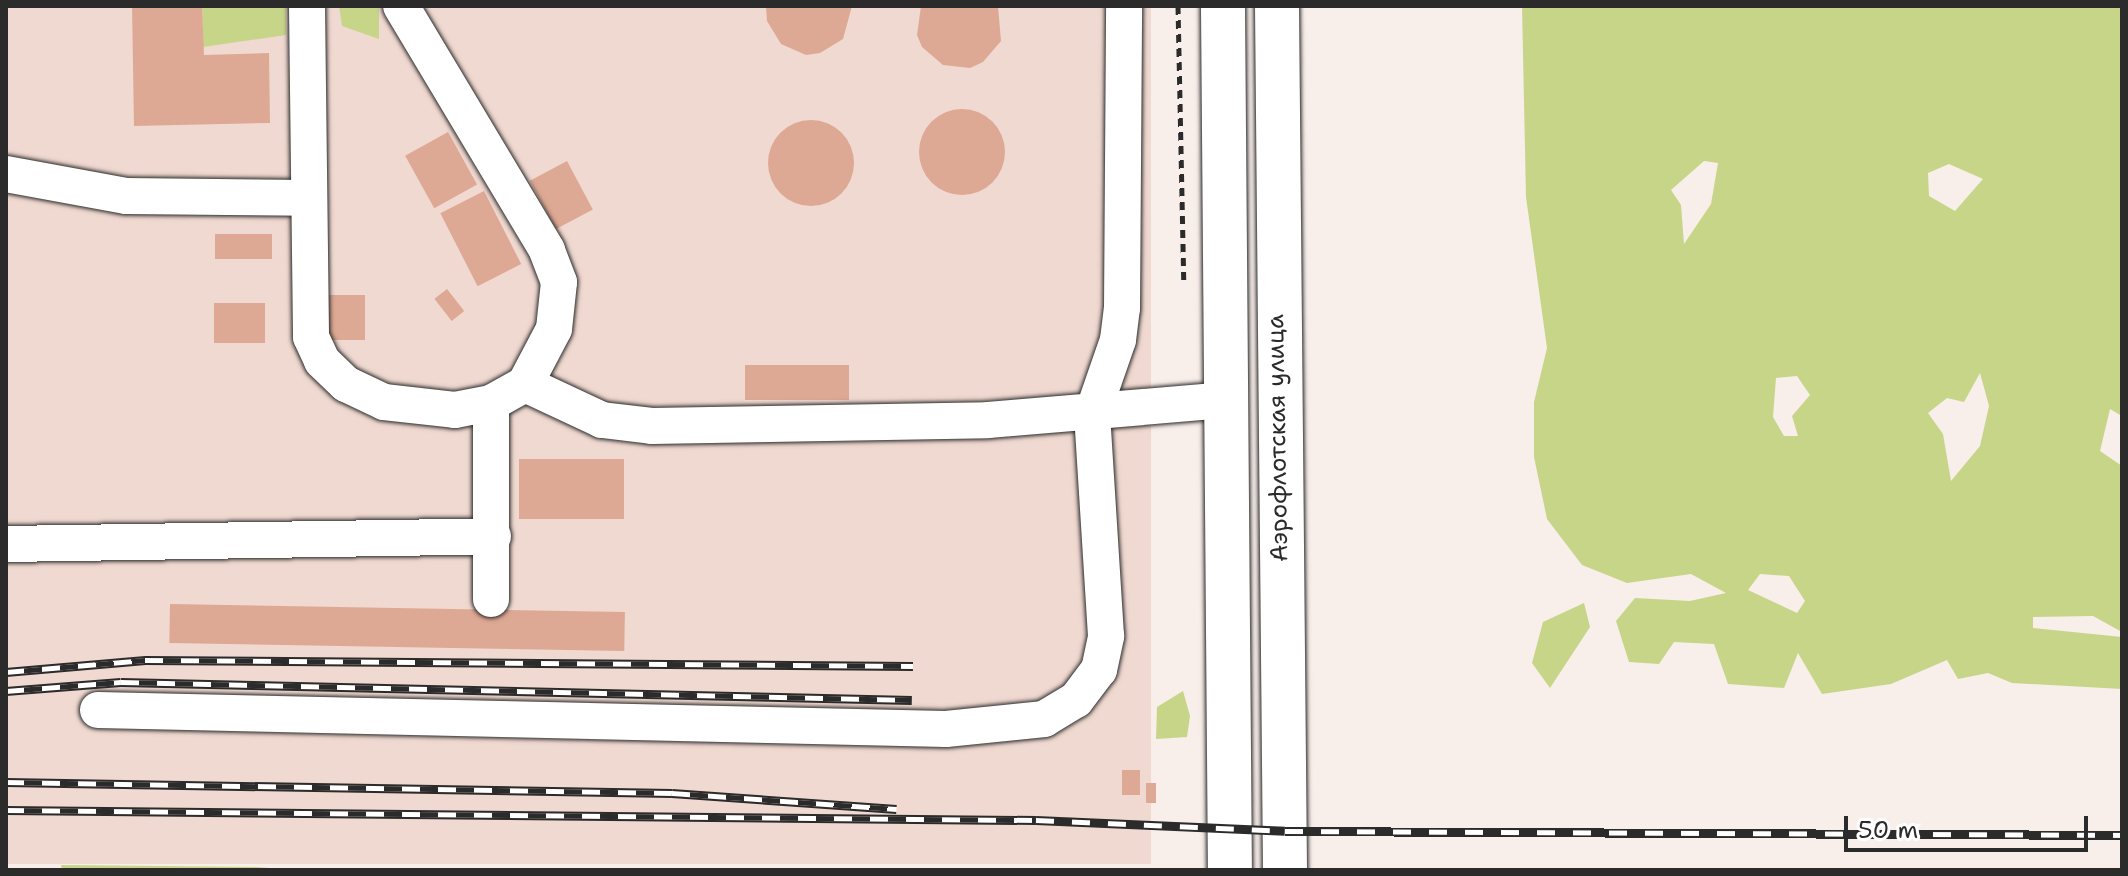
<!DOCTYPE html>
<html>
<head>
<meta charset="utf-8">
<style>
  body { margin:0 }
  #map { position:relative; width:2128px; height:876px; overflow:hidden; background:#f8eeea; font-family:"Shantell Sans",sans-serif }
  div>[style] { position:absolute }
  .built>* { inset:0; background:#f0d9d0; transform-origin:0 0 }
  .green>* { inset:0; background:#c7d588 }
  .building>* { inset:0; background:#dea994; transform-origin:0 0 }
  .round { border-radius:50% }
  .path>* { height:5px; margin-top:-2.5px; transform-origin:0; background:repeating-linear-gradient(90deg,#2b2b2b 0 8px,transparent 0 14px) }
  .roads { filter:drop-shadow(0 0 2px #2b2b2b) drop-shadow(0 0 2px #2b2b2b) }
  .minor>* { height:36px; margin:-18px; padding:0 18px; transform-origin:18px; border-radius:18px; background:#fff }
  .major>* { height:44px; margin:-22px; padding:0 22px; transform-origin:22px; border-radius:22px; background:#fff }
  .rail>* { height:9px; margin-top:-4.5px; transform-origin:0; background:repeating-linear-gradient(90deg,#fff 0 18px,#2b2b2b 0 36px); box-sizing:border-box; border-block:2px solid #2b2b2b }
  span { translate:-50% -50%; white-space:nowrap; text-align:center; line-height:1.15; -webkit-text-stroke:7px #fff; paint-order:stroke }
  .street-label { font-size:24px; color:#2b2b2b }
  .frame { position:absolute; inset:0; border:8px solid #2b2b2b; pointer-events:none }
  .scale { position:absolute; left:1844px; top:816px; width:244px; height:36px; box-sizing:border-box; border:4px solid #2b2b2b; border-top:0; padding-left:10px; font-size:24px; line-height:28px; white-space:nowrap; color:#2b2b2b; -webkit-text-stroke:6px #fff; paint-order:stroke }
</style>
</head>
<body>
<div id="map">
  <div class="built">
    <i style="left:6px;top:6px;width:1145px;height:858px"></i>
  </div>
  <div class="green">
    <i style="clip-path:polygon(202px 6px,286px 6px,286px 35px,203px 47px)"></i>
    <i style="clip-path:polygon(339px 6px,379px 6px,379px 39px,342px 26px)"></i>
    <i style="clip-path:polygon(evenodd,1522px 6px,2122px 6px,2122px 416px,2110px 409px,2100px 451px,2122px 466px,2122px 632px,2093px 616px,2033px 617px,2033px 628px,2122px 637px,2122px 689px,2012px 683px,1988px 673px,1958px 679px,1947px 660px,1891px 684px,1822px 694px,1798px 653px,1784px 688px,1728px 684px,1714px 644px,1674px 642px,1659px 664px,1629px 662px,1616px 621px,1635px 598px,1690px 601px,1726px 593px,1691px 574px,1627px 583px,1582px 565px,1547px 519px,1534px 457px,1534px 402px,1547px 348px,1526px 197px,1522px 6px,1704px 161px,1718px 163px,1711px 204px,1684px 244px,1681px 205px,1671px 190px,1704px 161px,1522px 6px,1949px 164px,1983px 179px,1955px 211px,1929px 196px,1928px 173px,1949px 164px,1522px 6px,1980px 373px,1989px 406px,1980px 446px,1951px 481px,1943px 434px,1928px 413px,1947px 398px,1964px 402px,1980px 373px,1522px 6px,1797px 376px,1810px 395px,1792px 416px,1798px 436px,1784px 436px,1773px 417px,1776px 378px,1797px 376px,1522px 6px,1760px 574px,1789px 576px,1805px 601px,1797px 613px,1748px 590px,1760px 574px)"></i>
    <i style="clip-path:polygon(1584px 603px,1590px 627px,1550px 688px,1532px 663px,1543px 622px)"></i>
    <i style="clip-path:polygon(1183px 691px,1190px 716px,1187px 737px,1156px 739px,1157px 707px)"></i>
    <i style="clip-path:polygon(61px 865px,256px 867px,299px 870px,62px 870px)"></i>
  </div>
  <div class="building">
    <i style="clip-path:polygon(132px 6px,202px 6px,204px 55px,269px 53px,270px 123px,134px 126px)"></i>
    <i style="clip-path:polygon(852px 6px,843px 39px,820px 53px,806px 55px,781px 44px,767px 21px,766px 6px)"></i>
    <i style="clip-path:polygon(921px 6px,998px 6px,1001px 41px,983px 62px,970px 68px,943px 65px,922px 47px,917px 35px)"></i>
    <i class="round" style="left:919px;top:109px;width:86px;height:86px"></i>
    <i class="round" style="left:768px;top:120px;width:86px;height:86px"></i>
    <i style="left:448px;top:132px;width:60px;height:49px;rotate:61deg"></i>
    <i style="left:567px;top:161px;width:55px;height:42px;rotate:62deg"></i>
    <i style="left:484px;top:191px;width:82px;height:49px;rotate:63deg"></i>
    <i style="left:215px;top:234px;width:57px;height:25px"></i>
    <i style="left:447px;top:289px;width:28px;height:16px;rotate:52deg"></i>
    <i style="left:326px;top:295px;width:39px;height:45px"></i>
    <i style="left:214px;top:303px;width:51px;height:40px"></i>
    <i style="left:745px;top:365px;width:104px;height:35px"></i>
    <i style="left:519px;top:459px;width:105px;height:60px"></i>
    <i style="left:170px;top:604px;width:455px;height:39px;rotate:1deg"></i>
    <i style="left:1122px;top:770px;width:18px;height:25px"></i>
    <i style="left:1146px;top:783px;width:10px;height:20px"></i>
  </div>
  <div class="path">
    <i style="left:1178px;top:6px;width:275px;rotate:88.8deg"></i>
  </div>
  <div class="roads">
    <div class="minor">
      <i style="left:307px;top:6px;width:331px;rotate:89.3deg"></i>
      <i style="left:311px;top:337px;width:26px;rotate:65deg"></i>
      <i style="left:322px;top:361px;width:33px;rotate:44deg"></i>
      <i style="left:346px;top:384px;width:42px;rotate:25.3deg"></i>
      <i style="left:384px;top:402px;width:71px;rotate:6.4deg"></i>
      <i style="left:455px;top:410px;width:37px;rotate:-11deg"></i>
      <i style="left:491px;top:403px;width:39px;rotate:-29deg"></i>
      <i style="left:525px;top:384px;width:62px;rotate:-62.2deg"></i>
      <i style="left:554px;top:329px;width:47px;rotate:-83.9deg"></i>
      <i style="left:559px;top:282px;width:34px;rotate:-111deg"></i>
      <i style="left:547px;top:250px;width:284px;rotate:-120.9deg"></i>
      <i style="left:6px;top:174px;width:122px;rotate:10.4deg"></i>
      <i style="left:126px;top:196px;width:179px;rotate:0.6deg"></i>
      <i style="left:525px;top:384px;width:85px;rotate:25.1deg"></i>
      <i style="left:602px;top:420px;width:50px;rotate:6.8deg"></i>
      <i style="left:652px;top:426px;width:336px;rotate:-1deg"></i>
      <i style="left:988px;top:420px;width:237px;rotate:-4.8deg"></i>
      <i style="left:491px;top:403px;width:196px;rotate:90deg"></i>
      <i style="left:6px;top:544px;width:487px;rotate:-0.9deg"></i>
      <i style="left:98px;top:710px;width:848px;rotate:1.28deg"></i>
      <i style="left:946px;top:729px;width:99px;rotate:-5.8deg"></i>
      <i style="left:1044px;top:719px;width:37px;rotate:-31deg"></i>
      <i style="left:1076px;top:700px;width:38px;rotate:-53deg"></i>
      <i style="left:1099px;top:670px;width:35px;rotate:-78deg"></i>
      <i style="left:1106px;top:636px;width:221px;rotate:-93.6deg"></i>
      <i style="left:1092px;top:415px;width:79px;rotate:-70.9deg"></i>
      <i style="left:1118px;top:340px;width:32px;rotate:-83deg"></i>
      <i style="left:1122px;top:308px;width:302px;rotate:-89.6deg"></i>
    </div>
    <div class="major">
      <i style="left:1223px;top:6px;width:864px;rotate:89.54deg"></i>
      <i style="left:1277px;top:6px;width:864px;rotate:89.47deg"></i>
    </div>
  </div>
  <div class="rail">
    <i style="left:6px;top:672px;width:140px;rotate:-4.9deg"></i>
    <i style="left:145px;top:660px;width:768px;rotate:0.45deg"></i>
    <i style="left:6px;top:691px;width:115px;rotate:-4.5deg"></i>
    <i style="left:121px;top:682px;width:791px;rotate:1.3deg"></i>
    <i style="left:6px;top:782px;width:666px;rotate:0.95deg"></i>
    <i style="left:672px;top:793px;width:225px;rotate:4.1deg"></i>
    <i style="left:6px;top:810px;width:1030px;rotate:0.56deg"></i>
    <i style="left:1036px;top:820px;width:249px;rotate:2.5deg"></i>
    <i style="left:1285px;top:831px;width:837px;rotate:0.27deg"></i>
  </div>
  <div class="street-label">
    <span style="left:1278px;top:438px;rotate:-91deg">Аэрофлотская улица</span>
  </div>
  <div class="frame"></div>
  <div class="scale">50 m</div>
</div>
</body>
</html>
